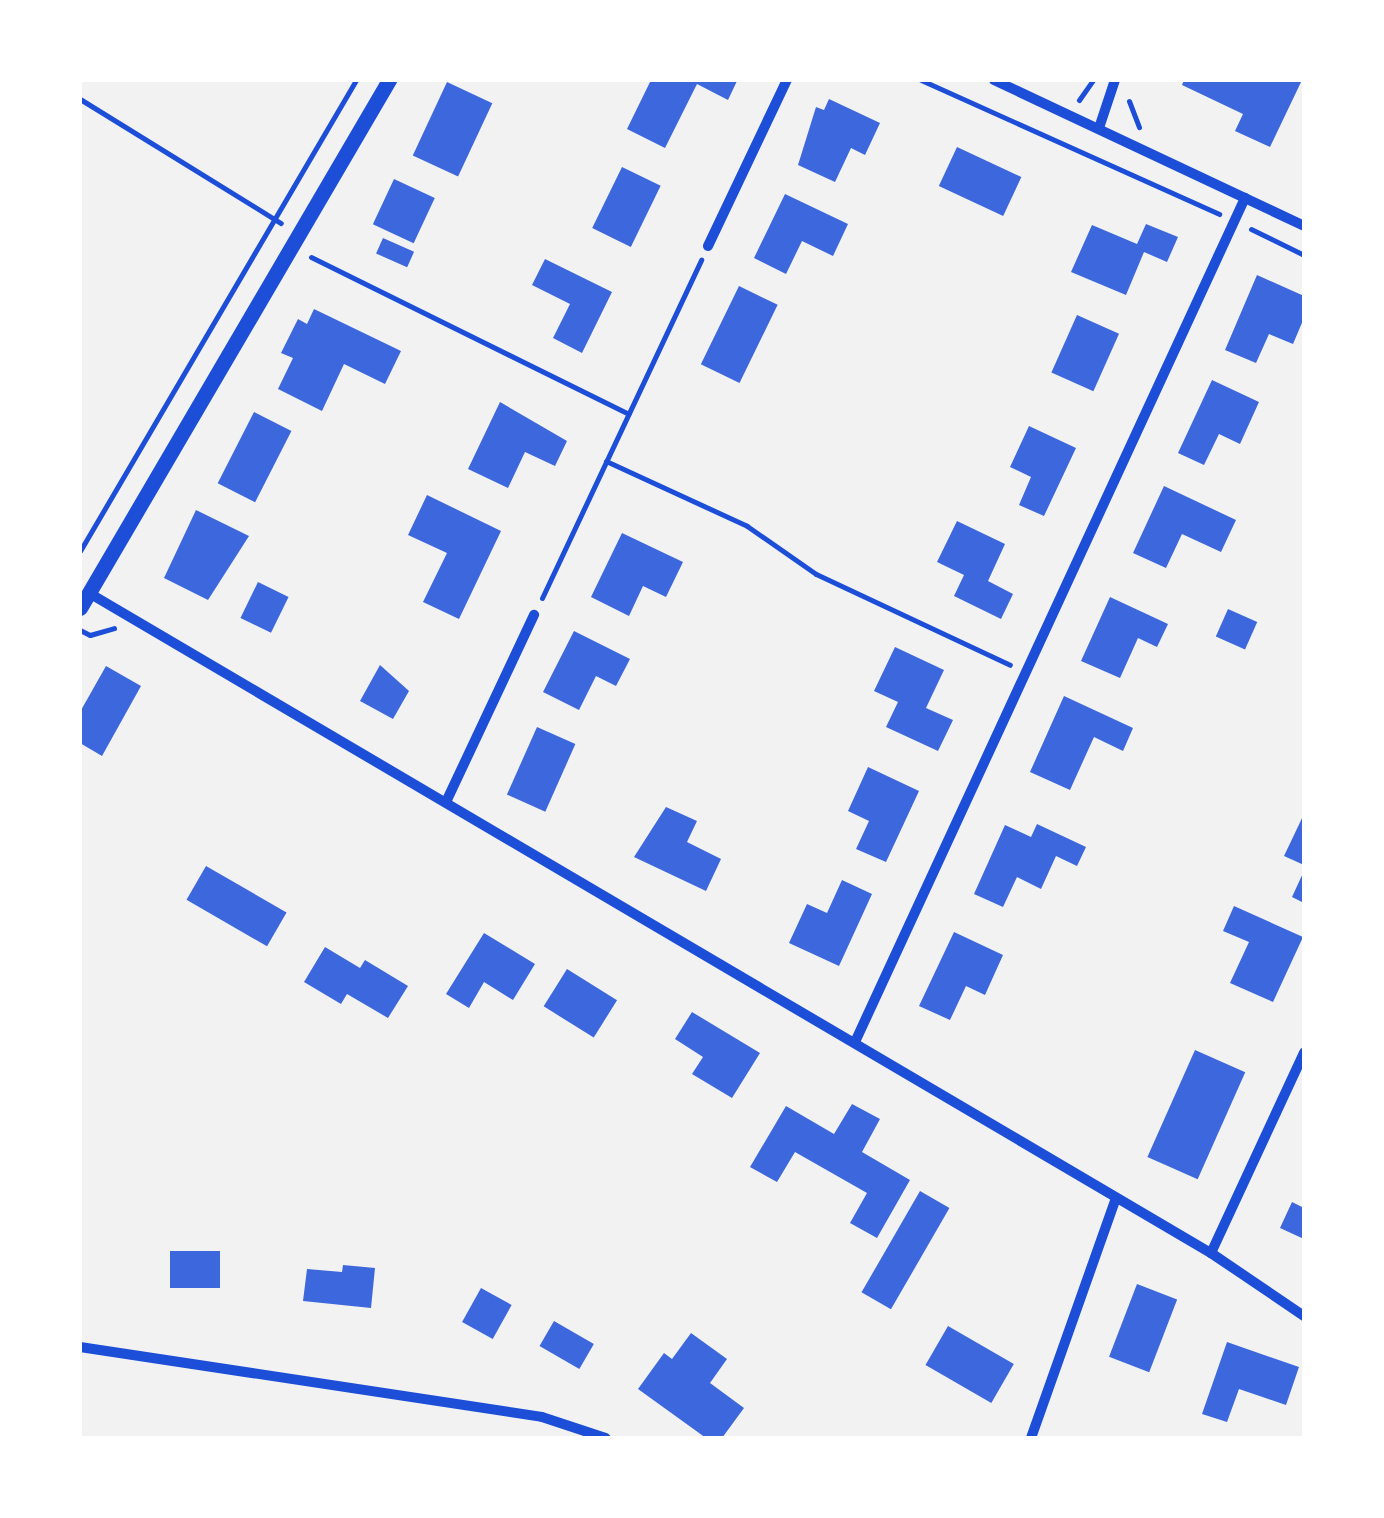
<!DOCTYPE html>
<html>
<head>
<meta charset="utf-8">
<style>
  body { margin:0 }
  #map { position:relative; width:1384px; height:1518px; overflow:hidden; background:#f2f2f2; font-family:"Titillium Web",sans-serif }
  div>[style] { position:absolute }
  .building>* { inset:0; background:#3d67dc; transform-origin:0 0 }
  .path>* { height:5px; margin:-2.5px; padding:0 2.5px; transform-origin:2.5px; border-radius:2.5px; background:#1d4ed8 }
  .minor>* { height:10px; margin:-5px; padding:0 5px; transform-origin:5px; border-radius:5px; background:#1d4ed8 }
  .tertiary>* { height:15px; margin:-7.5px; padding:0 7.5px; transform-origin:7.5px; border-radius:7.5px; background:#1d4ed8 }
  span { translate:-50% -50%; white-space:nowrap; text-align:center; line-height:1.15; -webkit-text-stroke:9px #fff; paint-order:stroke }
  .frame { position:absolute; inset:0; border:82px solid #fff; pointer-events:none }
</style>
</head>
<body>
<div id="map">
  <div class="building">
    <i style="clip-path:polygon(651px 80px,735px 80px,737px 81px,728px 100px,697px 84px,665px 148px,627px 129px)"></i>
    <i style="clip-path:polygon(1184px 80px,1302px 80px,1270px 147px,1235px 131px,1243px 114px,1182px 85px)"></i>
    <i style="left:447px;top:82px;width:50px;height:81px;rotate:25deg"></i>
    <i style="clip-path:polygon(829px 99px,880px 123px,865px 155px,851px 148px,835px 182px,798px 165px,816px 107px,824px 110px)"></i>
    <i style="left:957px;top:147px;width:71px;height:43px;rotate:25deg"></i>
    <i style="left:622px;top:167px;width:43px;height:68px;rotate:26deg"></i>
    <i style="left:394px;top:179px;width:45px;height:50px;rotate:25deg"></i>
    <i style="clip-path:polygon(785px 194px,848px 224px,833px 256px,802px 241px,786px 274px,754px 258px)"></i>
    <i style="clip-path:polygon(1146px 224px,1178px 237px,1167px 262px,1144px 252px,1126px 295px,1071px 272px,1092px 225px,1137px 244px)"></i>
    <i style="left:383px;top:238px;width:34px;height:17px;rotate:24deg"></i>
    <i style="clip-path:polygon(545px 259px,612px 292px,582px 353px,553px 338px,570px 304px,532px 285px)"></i>
    <i style="clip-path:polygon(1257px 275px,1304px 296px,1304px 318px,1293px 344px,1269px 334px,1256px 363px,1225px 350px)"></i>
    <i style="left:739px;top:286px;width:43px;height:87px;rotate:26deg"></i>
    <i style="clip-path:polygon(314px 309px,401px 351px,385px 384px,344px 364px,322px 411px,278px 389px,293px 358px,281px 353px,298px 319px,307px 324px)"></i>
    <i style="left:1077px;top:315px;width:46px;height:63px;rotate:24deg"></i>
    <i style="clip-path:polygon(1212px 380px,1259px 402px,1240px 444px,1219px 434px,1204px 465px,1178px 453px)"></i>
    <i style="clip-path:polygon(500px 402px,567px 441px,555px 466px,525px 452px,508px 488px,468px 469px)"></i>
    <i style="left:254px;top:412px;width:42px;height:80px;rotate:27deg"></i>
    <i style="clip-path:polygon(1029px 426px,1076px 448px,1044px 516px,1019px 505px,1031px 477px,1010px 467px)"></i>
    <i style="clip-path:polygon(1164px 486px,1236px 520px,1221px 552px,1182px 534px,1166px 568px,1133px 553px)"></i>
    <i style="clip-path:polygon(427px 495px,501px 531px,459px 619px,423px 602px,447px 553px,408px 535px)"></i>
    <i style="clip-path:polygon(196px 510px,249px 536px,208px 600px,164px 578px)"></i>
    <i style="clip-path:polygon(957px 521px,1005px 544px,988px 581px,1013px 594px,1001px 619px,954px 596px,964px 575px,937px 562px)"></i>
    <i style="clip-path:polygon(622px 533px,683px 562px,666px 597px,643px 586px,629px 616px,591px 597px)"></i>
    <i style="left:258px;top:582px;width:34px;height:40px;rotate:26deg"></i>
    <i style="clip-path:polygon(1110px 597px,1168px 624px,1157px 647px,1138px 638px,1120px 678px,1081px 661px)"></i>
    <i style="left:1228px;top:609px;width:32px;height:30px;rotate:24deg"></i>
    <i style="clip-path:polygon(574px 631px,630px 659px,616px 686px,596px 676px,579px 710px,543px 692px)"></i>
    <i style="clip-path:polygon(895px 647px,944px 670px,926px 708px,953px 720px,938px 751px,886px 727px,898px 702px,874px 691px)"></i>
    <i style="clip-path:polygon(380px 665px,409px 691px,393px 719px,360px 701px)"></i>
    <i style="clip-path:polygon(106px 666px,141px 686px,102px 756px,80px 743px,80px 712px)"></i>
    <i style="clip-path:polygon(1064px 696px,1133px 728px,1123px 751px,1094px 737px,1070px 790px,1030px 772px)"></i>
    <i style="left:537px;top:727px;width:42px;height:74px;rotate:24deg"></i>
    <i style="clip-path:polygon(868px 767px,919px 791px,886px 862px,856px 849px,869px 821px,848px 811px)"></i>
    <i style="clip-path:polygon(666px 807px,697px 821px,687px 842px,721px 859px,706px 891px,634px 857px)"></i>
    <i style="clip-path:polygon(1304px 814px,1304px 865px,1284px 856px)"></i>
    <i style="clip-path:polygon(1037px 824px,1086px 847px,1077px 866px,1056px 856px,1041px 889px,1017px 877px,1003px 907px,974px 894px,1005px 825px,1031px 837px)"></i>
    <i style="left:206px;top:866px;width:93px;height:39px;rotate:30deg"></i>
    <i style="clip-path:polygon(1304px 871px,1304px 903px,1292px 897px)"></i>
    <i style="clip-path:polygon(842px 880px,872px 894px,839px 966px,789px 943px,807px 904px,827px 913px)"></i>
    <i style="clip-path:polygon(1234px 906px,1303px 937px,1273px 1002px,1230px 983px,1249px 942px,1223px 931px)"></i>
    <i style="clip-path:polygon(954px 932px,1003px 955px,985px 995px,966px 986px,950px 1020px,919px 1006px)"></i>
    <i style="clip-path:polygon(484px 933px,535px 964px,513px 1000px,484px 982px,469px 1008px,446px 994px)"></i>
    <i style="clip-path:polygon(325px 947px,360px 968px,365px 960px,408px 986px,388px 1018px,347px 994px,341px 1004px,304px 982px)"></i>
    <i style="left:567px;top:969px;width:59px;height:44px;rotate:32deg"></i>
    <i style="clip-path:polygon(692px 1012px,760px 1053px,732px 1098px,692px 1074px,703px 1057px,675px 1039px)"></i>
    <i style="left:1195px;top:1050px;width:55px;height:117px;rotate:24deg"></i>
    <i style="clip-path:polygon(852px 1104px,880px 1119px,862px 1152px,910px 1180px,877px 1238px,850px 1223px,867px 1193px,795px 1152px,777px 1182px,750px 1167px,786px 1106px,834px 1134px)"></i>
    <i style="left:920px;top:1191px;width:34px;height:117px;rotate:30deg"></i>
    <i style="clip-path:polygon(1292px 1202px,1304px 1208px,1304px 1239px,1280px 1228px)"></i>
    <i style="left:220px;top:1251px;width:37px;height:50px;rotate:90deg"></i>
    <i style="clip-path:polygon(343px 1265px,375px 1268px,371px 1308px,303px 1301px,307px 1269px,342px 1272px)"></i>
    <i style="left:1137px;top:1284px;width:43px;height:78px;rotate:21deg"></i>
    <i style="left:481px;top:1288px;width:35px;height:39px;rotate:29deg"></i>
    <i style="left:554px;top:1321px;width:46px;height:29px;rotate:30deg"></i>
    <i style="left:948px;top:1326px;width:76px;height:45px;rotate:30deg"></i>
    <i style="clip-path:polygon(691px 1333px,727px 1359px,710px 1383px,744px 1408px,722px 1438px,706px 1438px,638px 1389px,664px 1353px,672px 1359px)"></i>
    <i style="clip-path:polygon(1227px 1342px,1299px 1367px,1286px 1405px,1239px 1389px,1227px 1422px,1202px 1414px)"></i>
  </div>
  <div class="path">
    <i style="left:921px;top:80px;width:327px;rotate:24.2deg"></i>
    <i style="left:80px;top:99px;width:236px;rotate:31.7deg"></i>
    <i style="left:1079px;top:100px;width:24px;rotate:-55deg"></i>
    <i style="left:1129px;top:101px;width:28px;rotate:69deg"></i>
    <i style="left:1251px;top:229px;width:59px;rotate:26.1deg"></i>
    <i style="left:311px;top:257px;width:354px;rotate:26.3deg"></i>
    <i style="left:606px;top:461px;width:155px;rotate:24.7deg"></i>
    <i style="left:747px;top:526px;width:84px;rotate:34.8deg"></i>
    <i style="left:816px;top:574px;width:214px;rotate:25.1deg"></i>
    <i style="left:80px;top:551px;width:546px;rotate:-59.63deg"></i>
    <i style="left:542px;top:598px;width:374px;rotate:-64.8deg"></i>
    <i style="left:80px;top:630px;width:11px;rotate:27deg"></i>
    <i style="left:90px;top:635px;width:25px;rotate:-16deg"></i>
  </div>
  <div class="minor">
    <i style="left:994px;top:80px;width:343px;rotate:25.2deg"></i>
    <i style="left:1100px;top:125px;width:47px;rotate:-71.6deg"></i>
    <i style="left:708px;top:246px;width:184px;rotate:-64.6deg"></i>
    <i style="left:89px;top:593px;width:1302px;rotate:30.47deg"></i>
    <i style="left:1211px;top:1253px;width:112px;rotate:34.1deg"></i>
    <i style="left:446px;top:802px;width:207px;rotate:-64.8deg"></i>
    <i style="left:855px;top:1042px;width:930px;rotate:-65.2deg"></i>
    <i style="left:1211px;top:1253px;width:221px;rotate:-65.1deg"></i>
    <i style="left:80px;top:1347px;width:467px;rotate:8.6deg"></i>
    <i style="left:542px;top:1417px;width:67px;rotate:18.2deg"></i>
    <i style="left:1031px;top:1438px;width:251px;rotate:-70.5deg"></i>
  </div>
  <div class="tertiary">
    <i style="left:80px;top:608px;width:612px;rotate:-59.66deg"></i>
  </div>
  <div class="frame"></div>
</div>
</body>
</html>
